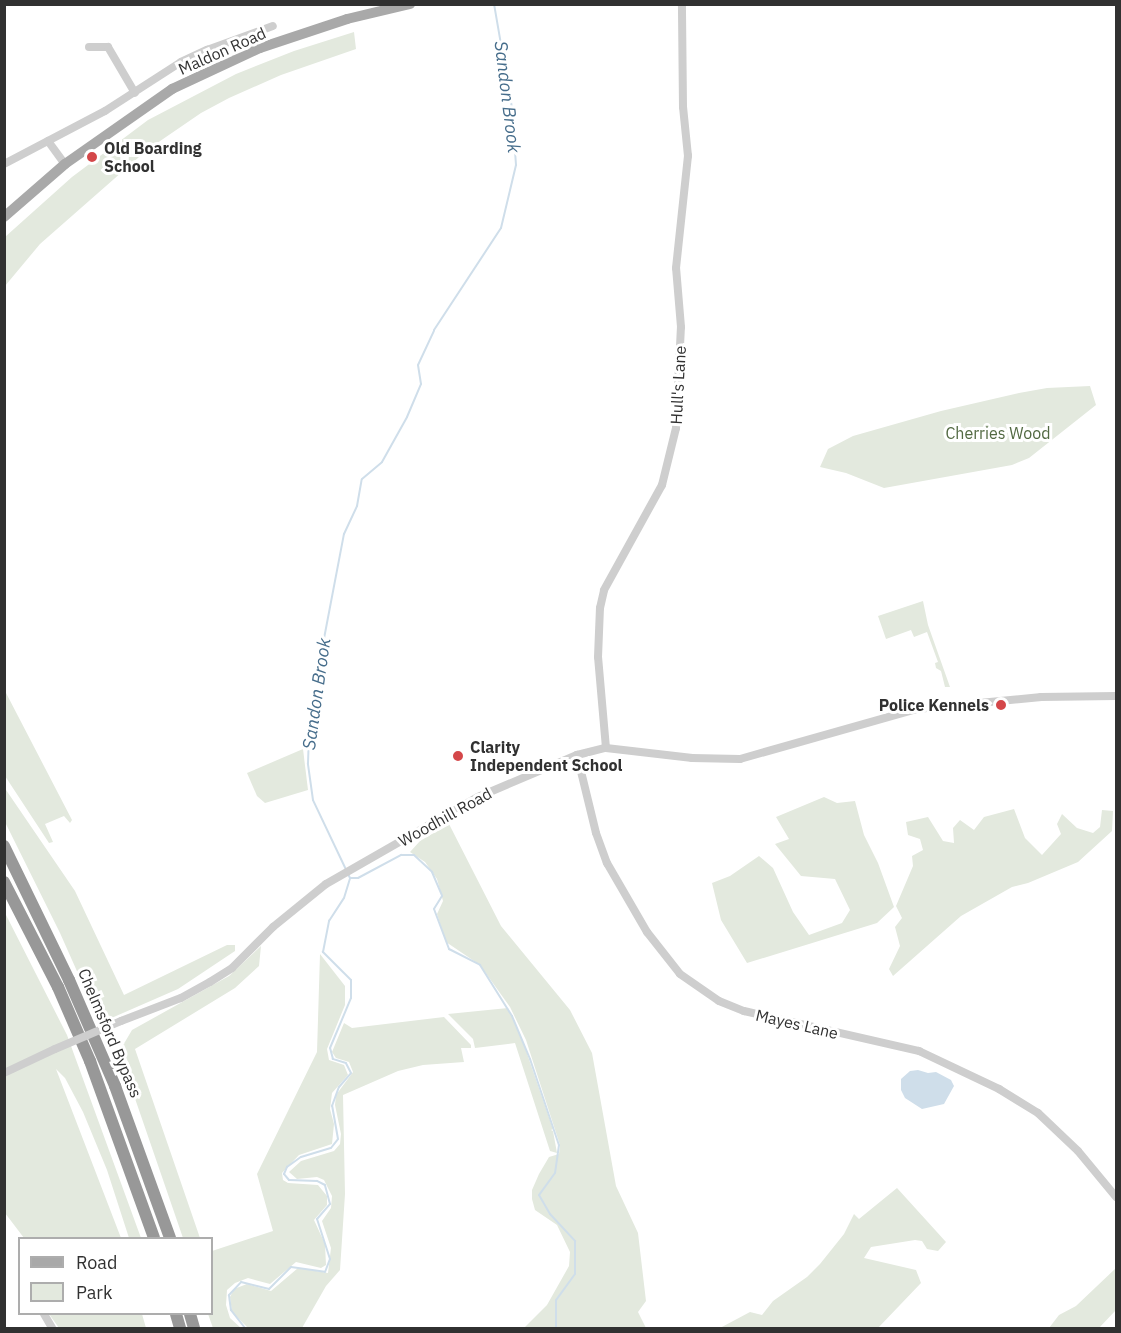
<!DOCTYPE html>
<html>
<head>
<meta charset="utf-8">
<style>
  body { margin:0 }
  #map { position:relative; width:1121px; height:1333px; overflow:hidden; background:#fff; font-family:"IBM Plex Sans",sans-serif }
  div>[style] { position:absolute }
  .green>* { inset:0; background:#e3e9de }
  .water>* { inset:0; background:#cfdeea }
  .stream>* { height:2px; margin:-1px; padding:0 1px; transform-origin:1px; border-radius:1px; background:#cfdeea }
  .minor>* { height:8px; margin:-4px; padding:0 4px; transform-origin:4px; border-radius:4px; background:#cecece }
  .major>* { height:10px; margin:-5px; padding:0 5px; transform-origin:5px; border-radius:5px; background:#a9a9a9 }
  .highway>* { height:12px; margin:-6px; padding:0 6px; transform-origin:6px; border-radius:6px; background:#989898 }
  .minor-bridge>* { height:8px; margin:-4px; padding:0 4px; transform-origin:4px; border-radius:4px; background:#cecece }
  .dots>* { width:16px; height:16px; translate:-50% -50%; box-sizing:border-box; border:3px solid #fff; border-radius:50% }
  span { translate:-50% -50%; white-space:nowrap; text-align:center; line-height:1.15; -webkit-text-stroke:6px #fff; paint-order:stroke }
  .street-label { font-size:16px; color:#313131 }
  .poi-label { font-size:16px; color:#313131; font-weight:700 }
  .left { translate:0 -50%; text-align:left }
  .right { translate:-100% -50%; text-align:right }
  .park-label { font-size:16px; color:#526942 }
  .water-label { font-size:18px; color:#466d8b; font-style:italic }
  .frame { position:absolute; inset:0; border:6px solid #313131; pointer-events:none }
  .legend { position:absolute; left:18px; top:1237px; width:195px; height:78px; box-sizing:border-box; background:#fff; border:2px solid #adadad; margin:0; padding:8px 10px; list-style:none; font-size:18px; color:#313131 }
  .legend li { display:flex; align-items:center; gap:12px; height:30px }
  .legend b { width:30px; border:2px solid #adadad }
</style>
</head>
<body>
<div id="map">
  <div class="green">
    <i style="clip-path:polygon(354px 32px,356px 49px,281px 75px,229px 98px,201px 113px,147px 150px,40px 244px,5px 286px,5px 237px,72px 177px,148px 120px,236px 74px,294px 51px)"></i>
    <i style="clip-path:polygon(1090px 386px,1096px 405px,1029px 458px,1012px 465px,884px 488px,846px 473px,820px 467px,828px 449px,853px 436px,941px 411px,1019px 393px,1047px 388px)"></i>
    <i style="clip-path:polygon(923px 601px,928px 625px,950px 687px,945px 687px,941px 671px,936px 668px,935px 663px,938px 662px,927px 632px,914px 637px,911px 630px,886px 639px,878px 616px)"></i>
    <i style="clip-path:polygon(5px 691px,72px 820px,70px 823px,64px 816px,45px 824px,53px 842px,49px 843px,5px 776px)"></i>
    <i style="clip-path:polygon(303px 749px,308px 790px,265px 803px,257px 796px,247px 773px)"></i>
    <i style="clip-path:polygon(4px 787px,75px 891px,124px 995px,227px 945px,235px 945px,235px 951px,178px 989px,100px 1023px,60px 933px,5px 822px)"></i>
    <i style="clip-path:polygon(824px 797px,837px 803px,855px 801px,864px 835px,878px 863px,894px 907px,877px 923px,747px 963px,721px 920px,712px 883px,730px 876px,759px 856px,773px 868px,793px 912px,809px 935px,842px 923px,850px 910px,835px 879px,801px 876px,775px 844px,789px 839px,776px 817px)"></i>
    <i style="clip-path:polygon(1014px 809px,1025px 838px,1042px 855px,1061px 834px,1057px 824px,1062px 814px,1077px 828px,1093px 833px,1100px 827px,1102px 810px,1113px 811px,1112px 831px,1078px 862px,1028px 883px,1012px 887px,961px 916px,893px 976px,889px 969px,900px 946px,895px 927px,902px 918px,896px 906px,913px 866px,912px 856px,923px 850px,920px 839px,908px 835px,906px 822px,928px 817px,943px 841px,954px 843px,953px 828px,960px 820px,974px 830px,984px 817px)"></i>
    <i style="clip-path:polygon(449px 824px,501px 926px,570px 1010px,592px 1053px,616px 1186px,638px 1233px,646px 1301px,638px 1312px,646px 1328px,524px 1328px,547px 1305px,569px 1266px,570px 1252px,557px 1225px,535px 1210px,532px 1199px,532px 1190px,539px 1174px,549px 1157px,559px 1154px,560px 1145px,526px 1040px,510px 1007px,480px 965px,446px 942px,437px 914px,443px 901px,437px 879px,425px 862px,410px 852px,420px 841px)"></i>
    <i style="clip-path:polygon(4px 911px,67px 1035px,141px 1238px,129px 1238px,107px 1170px,83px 1112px,65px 1078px,56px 1069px,121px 1238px,24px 1238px,5px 1213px)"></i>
    <i style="clip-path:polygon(261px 946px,259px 966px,235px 988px,135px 1049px,200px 1238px,183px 1238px,119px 1052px,132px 1030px,229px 976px)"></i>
    <i style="clip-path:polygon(320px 954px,345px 986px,345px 1005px,327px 1049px,329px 1060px,344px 1065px,348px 1075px,332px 1093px,330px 1109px,334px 1124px,332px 1144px,299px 1155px,282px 1173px,283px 1180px,288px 1183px,318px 1185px,327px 1196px,327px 1205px,314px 1220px,325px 1244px,326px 1265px,321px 1268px,296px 1262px,270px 1284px,248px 1278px,235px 1283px,227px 1290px,226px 1305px,230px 1318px,241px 1328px,213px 1328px,208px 1314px,212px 1314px,212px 1251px,273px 1231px,257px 1174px,317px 1052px)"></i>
    <i style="clip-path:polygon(508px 1008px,523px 1042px,553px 1129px,551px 1130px,553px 1131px,557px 1153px,550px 1151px,515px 1043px,475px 1048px,473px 1039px,448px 1014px)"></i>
    <i style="clip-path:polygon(444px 1017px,471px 1045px,471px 1048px,461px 1048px,464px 1062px,423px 1065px,398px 1071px,343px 1095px,345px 1194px,340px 1270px,326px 1286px,302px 1328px,248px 1328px,232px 1312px,230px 1297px,234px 1289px,247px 1284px,271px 1291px,298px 1268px,328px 1273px,331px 1248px,322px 1221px,331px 1208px,332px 1196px,324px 1180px,317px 1177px,297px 1179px,289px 1172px,301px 1161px,334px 1151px,340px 1144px,341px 1134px,335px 1105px,336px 1095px,353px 1072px,349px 1062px,336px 1058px,332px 1052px,344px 1023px,352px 1028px)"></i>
    <i style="clip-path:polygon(897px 1188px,946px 1242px,938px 1251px,927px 1249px,922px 1241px,915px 1240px,871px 1247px,864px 1258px,916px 1270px,921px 1283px,878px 1328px,720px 1328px,750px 1312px,762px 1315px,773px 1301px,807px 1277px,820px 1264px,844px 1234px,854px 1214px,859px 1219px)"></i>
    <i style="clip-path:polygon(1116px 1268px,1116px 1310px,1099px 1328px,1049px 1328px,1059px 1315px,1076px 1306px)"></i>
    <i style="clip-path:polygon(49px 1314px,142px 1314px,146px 1328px,59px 1328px)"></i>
  </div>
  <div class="water">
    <i style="clip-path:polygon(918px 1070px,928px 1073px,936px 1072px,951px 1080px,954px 1086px,944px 1104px,922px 1109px,905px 1098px,901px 1090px,901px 1079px,910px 1071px)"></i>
  </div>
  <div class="stream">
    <i style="left:351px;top:878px;width:7px"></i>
    <i style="left:358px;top:878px;width:49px;rotate:-28.1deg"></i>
    <i style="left:401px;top:855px;width:13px"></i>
    <i style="left:414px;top:855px;width:25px;rotate:43deg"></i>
    <i style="left:432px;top:872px;width:26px;rotate:67deg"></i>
    <i style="left:442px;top:896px;width:15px;rotate:122deg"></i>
    <i style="left:434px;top:909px;width:43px;rotate:69.4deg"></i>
    <i style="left:449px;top:949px;width:35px;rotate:27deg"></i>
    <i style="left:480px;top:965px;width:60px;rotate:57.9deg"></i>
    <i style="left:512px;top:1016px;width:47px;rotate:67.3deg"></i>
    <i style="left:530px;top:1059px;width:91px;rotate:71.4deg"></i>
    <i style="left:559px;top:1145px;width:28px;rotate:98deg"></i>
    <i style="left:555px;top:1173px;width:27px;rotate:126deg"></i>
    <i style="left:539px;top:1195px;width:22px;rotate:60deg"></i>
    <i style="left:550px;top:1214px;width:37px;rotate:47deg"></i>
    <i style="left:575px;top:1241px;width:33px;rotate:90deg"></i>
    <i style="left:575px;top:1274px;width:32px;rotate:126deg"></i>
    <i style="left:556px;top:1300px;width:28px;rotate:90deg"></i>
    <i style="left:245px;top:1328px;width:23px;rotate:-128deg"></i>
    <i style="left:231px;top:1310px;width:15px;rotate:-98deg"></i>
    <i style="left:229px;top:1295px;width:18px;rotate:-47deg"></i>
    <i style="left:241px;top:1282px;width:29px;rotate:14deg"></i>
    <i style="left:269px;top:1289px;width:31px;rotate:-45deg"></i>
    <i style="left:291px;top:1267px;width:34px;rotate:8deg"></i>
    <i style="left:325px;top:1272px;width:14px;rotate:-69deg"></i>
    <i style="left:330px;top:1259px;width:42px;rotate:-108deg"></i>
    <i style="left:317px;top:1219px;width:20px;rotate:-49deg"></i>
    <i style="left:330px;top:1204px;width:20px;rotate:-105deg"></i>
    <i style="left:325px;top:1185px;width:9px;rotate:-153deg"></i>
    <i style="left:317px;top:1181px;width:28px;rotate:-178deg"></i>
    <i style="left:289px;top:1180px;width:8px;rotate:-130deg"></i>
    <i style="left:284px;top:1174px;width:8px;rotate:-67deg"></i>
    <i style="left:287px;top:1167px;width:17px;rotate:-36deg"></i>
    <i style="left:301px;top:1157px;width:31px;rotate:-17deg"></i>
    <i style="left:331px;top:1148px;width:11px;rotate:-52deg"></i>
    <i style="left:338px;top:1139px;width:34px;rotate:-100deg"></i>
    <i style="left:332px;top:1106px;width:20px;rotate:-70deg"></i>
    <i style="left:339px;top:1087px;width:18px;rotate:-49deg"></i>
    <i style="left:351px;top:1073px;width:11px;rotate:-117deg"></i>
    <i style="left:346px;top:1063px;width:14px;rotate:-163deg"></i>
    <i style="left:333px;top:1059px;width:11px;rotate:-105deg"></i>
    <i style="left:330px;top:1048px;width:54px;rotate:-67.2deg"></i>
    <i style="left:351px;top:998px;width:18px;rotate:-90deg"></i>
    <i style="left:351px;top:980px;width:40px;rotate:-135deg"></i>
    <i style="left:323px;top:952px;width:32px;rotate:-79deg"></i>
    <i style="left:329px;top:921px;width:27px;rotate:-57deg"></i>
    <i style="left:344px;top:898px;width:21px;rotate:-73deg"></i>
    <i style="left:350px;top:878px;width:86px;rotate:-115.4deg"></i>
    <i style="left:313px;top:800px;width:37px;rotate:-98deg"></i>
    <i style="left:308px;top:763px;width:30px;rotate:-88deg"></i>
    <i style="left:309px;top:733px;width:47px;rotate:-75.1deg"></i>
    <i style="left:321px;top:688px;width:39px;rotate:-89deg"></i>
    <i style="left:322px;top:649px;width:117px;rotate:-79.2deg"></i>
    <i style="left:344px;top:534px;width:31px;rotate:-65deg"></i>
    <i style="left:357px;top:506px;width:27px;rotate:-80deg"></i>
    <i style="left:362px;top:479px;width:26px;rotate:-40deg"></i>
    <i style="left:382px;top:462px;width:51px;rotate:-60.9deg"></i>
    <i style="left:407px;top:417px;width:36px;rotate:-67deg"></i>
    <i style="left:421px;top:384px;width:19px;rotate:-99deg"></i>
    <i style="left:418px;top:365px;width:38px;rotate:-65deg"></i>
    <i style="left:434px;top:330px;width:122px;rotate:-56.7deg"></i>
    <i style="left:501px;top:228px;width:65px;rotate:-76.6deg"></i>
    <i style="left:516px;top:165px;width:57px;rotate:-94deg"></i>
    <i style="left:512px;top:108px;width:106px;rotate:-99.8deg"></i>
  </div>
  <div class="minor">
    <i style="left:89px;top:47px;width:19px"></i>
    <i style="left:108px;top:47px;width:53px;rotate:59.6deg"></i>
    <i style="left:48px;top:141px;width:29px;rotate:54deg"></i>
    <i style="left:4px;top:164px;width:114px;rotate:-27.7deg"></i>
    <i style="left:105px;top:111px;width:90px;rotate:-32.8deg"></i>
    <i style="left:181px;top:62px;width:29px;rotate:-25deg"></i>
    <i style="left:207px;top:50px;width:70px;rotate:-20deg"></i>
    <i style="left:606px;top:748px;width:91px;rotate:-95deg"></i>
    <i style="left:598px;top:657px;width:49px;rotate:-87.7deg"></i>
    <i style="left:600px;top:608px;width:18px;rotate:-77deg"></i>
    <i style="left:604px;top:590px;width:120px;rotate:-61.1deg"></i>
    <i style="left:662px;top:485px;width:59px;rotate:-76.2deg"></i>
    <i style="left:676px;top:428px;width:101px;rotate:-87.2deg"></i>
    <i style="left:681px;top:327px;width:59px;rotate:-94.8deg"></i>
    <i style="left:676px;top:268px;width:113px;rotate:-83.9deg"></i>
    <i style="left:688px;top:156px;width:49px;rotate:-95.8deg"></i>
    <i style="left:683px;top:107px;width:103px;rotate:-90.6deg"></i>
    <i style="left:577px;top:755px;width:80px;rotate:76.3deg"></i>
    <i style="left:596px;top:833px;width:32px;rotate:70deg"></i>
    <i style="left:607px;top:863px;width:80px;rotate:59.9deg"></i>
    <i style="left:647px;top:932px;width:53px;rotate:51.8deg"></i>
    <i style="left:680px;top:974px;width:47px;rotate:34.7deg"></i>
    <i style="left:719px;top:1001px;width:27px;rotate:22deg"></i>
    <i style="left:744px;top:1011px;width:180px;rotate:12.9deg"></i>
    <i style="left:919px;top:1051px;width:89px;rotate:25.4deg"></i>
    <i style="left:999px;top:1089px;width:46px;rotate:31.6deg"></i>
    <i style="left:1038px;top:1113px;width:55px;rotate:43.5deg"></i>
    <i style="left:1078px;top:1151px;width:60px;rotate:50.4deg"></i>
    <i style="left:121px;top:1021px;width:64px;rotate:-21deg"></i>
    <i style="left:181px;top:998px;width:33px;rotate:-29deg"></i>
    <i style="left:210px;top:982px;width:26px;rotate:-32deg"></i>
    <i style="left:232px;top:968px;width:58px;rotate:-45deg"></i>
    <i style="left:273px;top:927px;width:68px;rotate:-39.1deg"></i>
    <i style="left:326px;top:884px;width:175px;rotate:-29.8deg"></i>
    <i style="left:478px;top:797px;width:108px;rotate:-23deg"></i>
    <i style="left:577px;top:755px;width:30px;rotate:-14deg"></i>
    <i style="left:606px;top:748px;width:87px;rotate:6.6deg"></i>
    <i style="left:692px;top:758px;width:48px;rotate:1.2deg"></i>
    <i style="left:740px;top:759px;width:184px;rotate:-15.8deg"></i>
    <i style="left:917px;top:709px;width:125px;rotate:-5.5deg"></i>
    <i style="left:1041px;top:697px;width:75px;rotate:-0.8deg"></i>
    <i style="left:4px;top:1073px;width:56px;rotate:-25.2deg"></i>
    <i style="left:44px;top:1314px;width:16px;rotate:60deg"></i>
  </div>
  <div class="major">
    <i style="left:4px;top:217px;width:81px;rotate:-41deg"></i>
    <i style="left:65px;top:164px;width:131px;rotate:-35deg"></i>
    <i style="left:172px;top:89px;width:97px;rotate:-25deg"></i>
    <i style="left:260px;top:48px;width:92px;rotate:-18.4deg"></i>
    <i style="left:347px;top:19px;width:65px;rotate:-13.4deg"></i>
  </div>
  <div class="highway">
    <i style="left:4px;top:846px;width:149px;rotate:64.1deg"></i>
    <i style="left:69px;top:980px;width:116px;rotate:66.5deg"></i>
    <i style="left:115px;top:1086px;width:162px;rotate:70.1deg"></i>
    <i style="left:4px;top:882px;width:118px;rotate:62.8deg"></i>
    <i style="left:58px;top:987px;width:81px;rotate:66.6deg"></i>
    <i style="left:90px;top:1061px;width:188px;rotate:70.1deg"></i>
    <i style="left:176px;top:1314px;width:15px;rotate:74deg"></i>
    <i style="left:190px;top:1314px;width:15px;rotate:74deg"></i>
  </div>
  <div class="minor-bridge">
    <i style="left:55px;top:1049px;width:72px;rotate:-23deg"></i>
  </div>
  <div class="dots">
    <i style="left:92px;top:157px;background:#d44749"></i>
    <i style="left:1001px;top:705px;background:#d44749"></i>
    <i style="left:458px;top:756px;background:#d44749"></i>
  </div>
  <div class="street-label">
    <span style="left:222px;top:51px;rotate:-24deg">Maldon Road</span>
    <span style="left:678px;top:385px;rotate:-87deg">Hull's Lane</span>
    <span style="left:445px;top:817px;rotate:-29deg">Woodhill Road</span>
    <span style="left:797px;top:1024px;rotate:13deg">Mayes Lane</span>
    <span style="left:110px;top:1033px;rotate:67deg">Chelmsford Bypass</span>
  </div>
  <div class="poi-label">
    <span class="left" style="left:104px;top:157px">Old Boarding<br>School</span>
    <span class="right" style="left:989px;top:705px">Police Kennels</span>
    <span class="left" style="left:470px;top:756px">Clarity<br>Independent School</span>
  </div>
  <div class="park-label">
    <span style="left:998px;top:433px">Cherries Wood</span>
  </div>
  <div class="water-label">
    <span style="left:507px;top:97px;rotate:83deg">Sandon Brook</span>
    <span style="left:317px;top:694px;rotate:-82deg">Sandon Brook</span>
  </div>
  <div class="frame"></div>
  <ul class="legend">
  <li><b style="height:8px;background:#a9a9a9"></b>Road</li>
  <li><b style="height:16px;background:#e3e9de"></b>Park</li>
  </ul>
</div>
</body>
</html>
